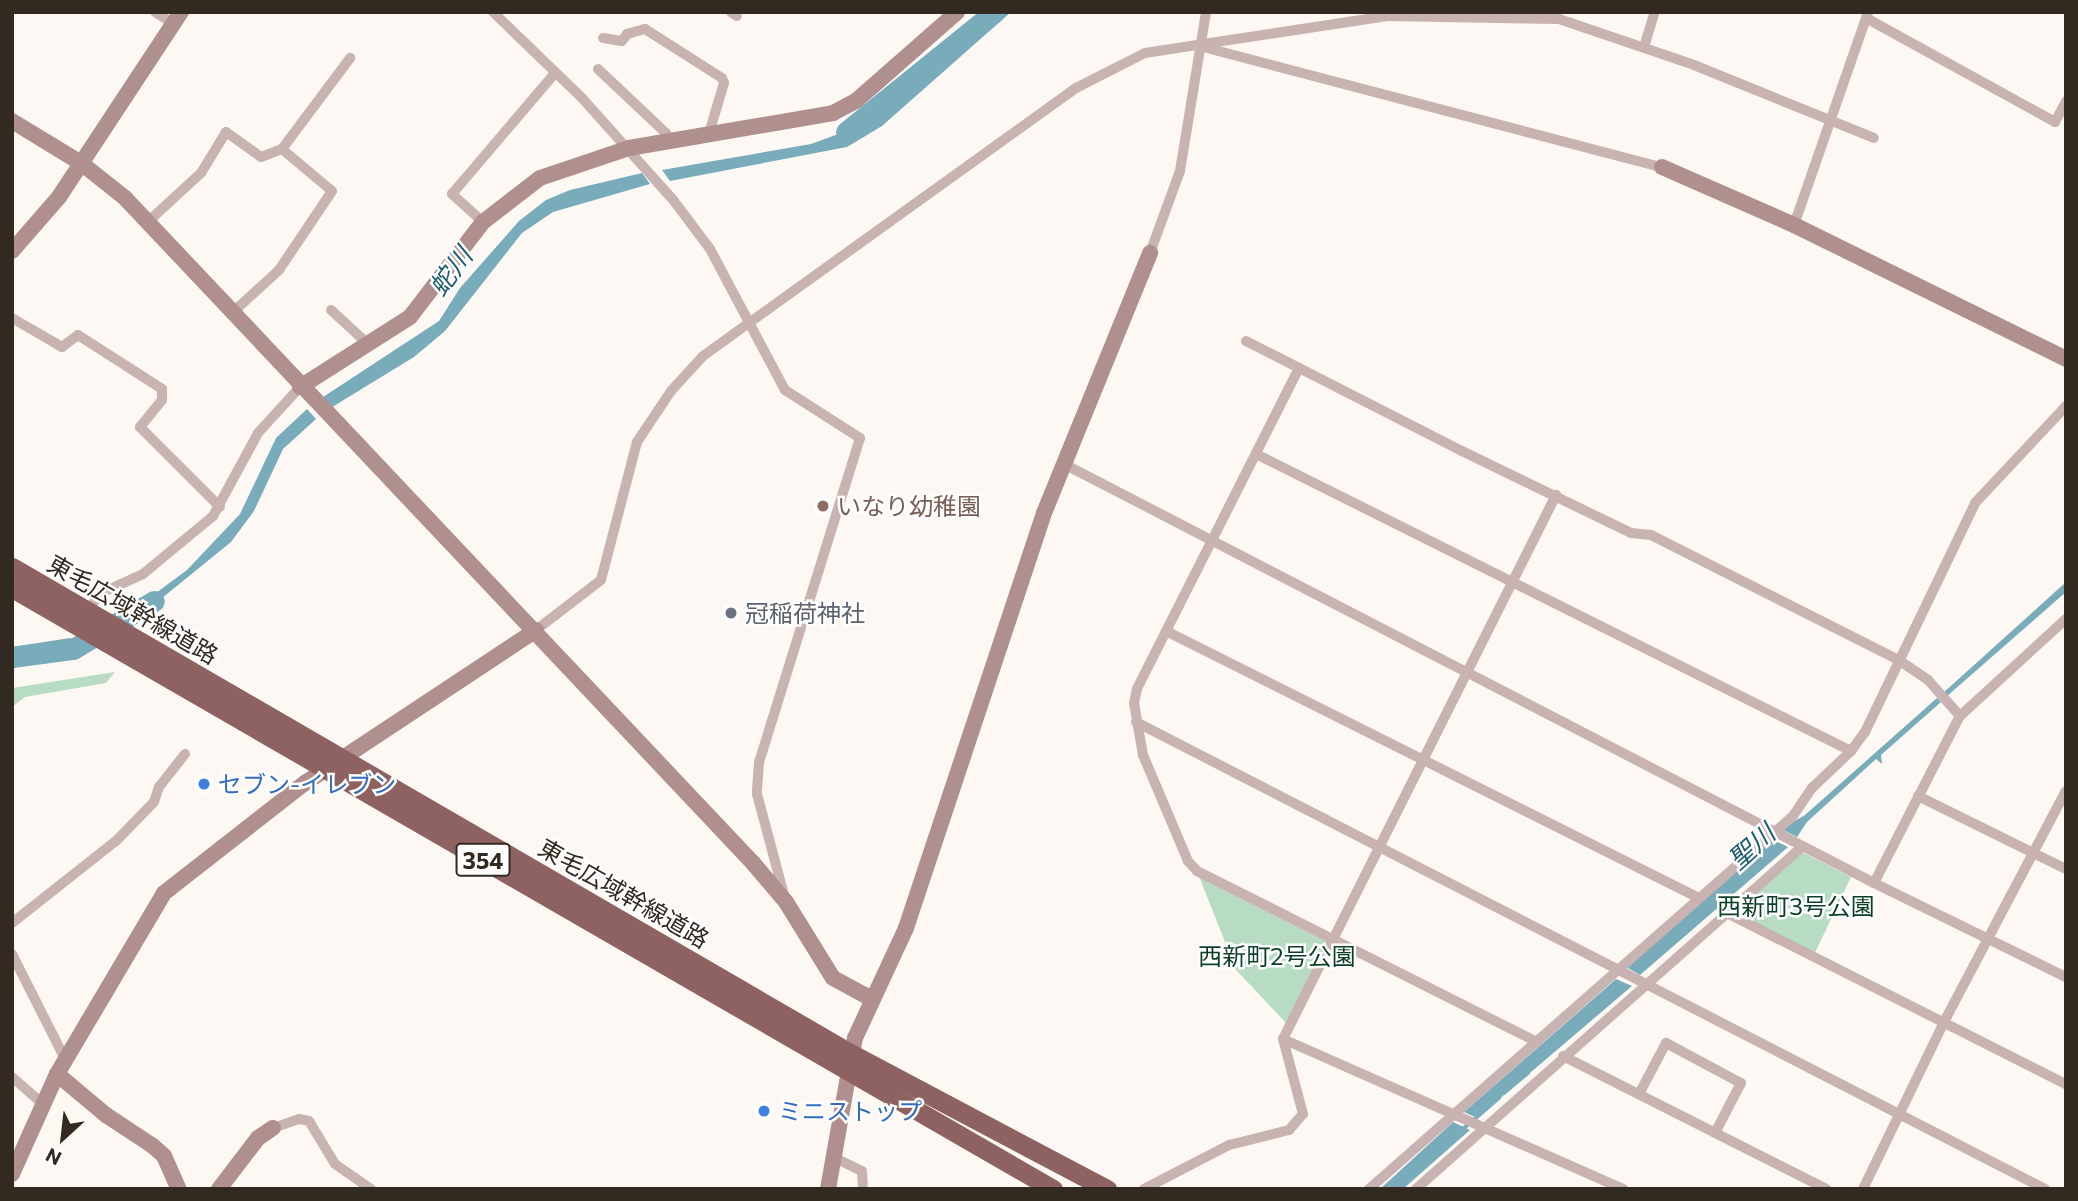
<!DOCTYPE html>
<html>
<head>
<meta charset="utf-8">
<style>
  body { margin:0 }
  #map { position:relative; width:2078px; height:1201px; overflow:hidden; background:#fdf8f3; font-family:Commissioner,"Noto Sans JP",sans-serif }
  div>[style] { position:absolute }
  .green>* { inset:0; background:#b8dbc4 }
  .water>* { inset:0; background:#79acba }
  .stream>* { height:3.5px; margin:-1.75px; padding:0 1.75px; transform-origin:1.75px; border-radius:1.75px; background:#79acba }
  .river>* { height:21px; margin:-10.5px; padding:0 10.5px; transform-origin:10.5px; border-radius:10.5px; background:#79acba }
  .street>* { height:10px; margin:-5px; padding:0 5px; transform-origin:5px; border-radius:5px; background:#c9b2b2 }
  .secondary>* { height:16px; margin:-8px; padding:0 8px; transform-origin:8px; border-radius:8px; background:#b0908f }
  .highway>* { height:19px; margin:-9.5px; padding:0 9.5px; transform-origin:9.5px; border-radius:9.5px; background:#8e6261 }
  .dots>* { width:19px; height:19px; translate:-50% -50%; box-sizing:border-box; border:4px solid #fff; border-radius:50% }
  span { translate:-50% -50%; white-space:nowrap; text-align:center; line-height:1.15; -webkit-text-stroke:5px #fff; paint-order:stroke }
  .shield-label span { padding:2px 5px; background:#fff; border:2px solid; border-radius:5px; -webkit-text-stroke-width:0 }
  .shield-label { font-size:23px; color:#322920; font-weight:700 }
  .education-label { font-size:24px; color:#785e54 }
  .left { translate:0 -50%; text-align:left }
  .street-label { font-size:24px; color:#322920 }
  .worship-label { font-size:24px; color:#5b616d }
  .shop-label { font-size:24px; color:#366cbe }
  .park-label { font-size:24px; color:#0a3e25 }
  .water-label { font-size:26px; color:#195d6d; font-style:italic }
  .frame { position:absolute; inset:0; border:14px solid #322920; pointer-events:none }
  .north { position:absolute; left:28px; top:1103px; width:70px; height:70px; -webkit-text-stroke:5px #fff; paint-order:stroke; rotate:207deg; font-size:19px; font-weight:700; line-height:28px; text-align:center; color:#322920 }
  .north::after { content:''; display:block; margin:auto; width:24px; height:32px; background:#322920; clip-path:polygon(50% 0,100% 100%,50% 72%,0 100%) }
</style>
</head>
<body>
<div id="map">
  <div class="green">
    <i style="clip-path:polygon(115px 672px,106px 683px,25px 697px,12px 707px,12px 688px)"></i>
    <i style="clip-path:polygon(1802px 852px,1851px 877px,1813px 957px,1729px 914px)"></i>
    <i style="clip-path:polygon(1197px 871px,1333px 938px,1289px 1026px,1236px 970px)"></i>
  </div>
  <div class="water">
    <i style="clip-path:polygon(989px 12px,1011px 12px,882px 126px,847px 147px,670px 181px,662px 170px,811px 144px,852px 129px,910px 85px)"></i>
    <i style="clip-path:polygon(642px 173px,650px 184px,553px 212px,522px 233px,445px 331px,414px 357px,329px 409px,320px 399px,439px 321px,460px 288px,519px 221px,546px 200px,570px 190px)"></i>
    <i style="clip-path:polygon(307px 409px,316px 419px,283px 449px,254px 511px,231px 542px,135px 620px,126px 615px,187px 570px,240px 514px,276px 438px)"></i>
    <i style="clip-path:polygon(2066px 582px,2066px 592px,1946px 697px,1943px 693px)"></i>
    <i style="clip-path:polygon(70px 638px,89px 649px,12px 657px,12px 647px)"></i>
    <i style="clip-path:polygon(1937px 698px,1941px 702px,1881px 755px,1882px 764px,1876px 759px,1807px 822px,1797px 837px,1781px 829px,1805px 815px)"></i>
    <i style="clip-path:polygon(1771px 839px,1788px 847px,1640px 975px,1626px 967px)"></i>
    <i style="clip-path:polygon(1616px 979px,1632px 986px,1477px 1118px,1464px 1112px)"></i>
    <i style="clip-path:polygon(1453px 1122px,1470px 1130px,1403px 1189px,1380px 1189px)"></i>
  </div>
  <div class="stream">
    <i style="left:1504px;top:1093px;width:31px;rotate:-40deg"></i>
    <i style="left:1462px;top:1130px;width:49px;rotate:-40.9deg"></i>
  </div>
  <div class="river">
    <i style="left:846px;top:132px;width:191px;rotate:-39deg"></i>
    <i style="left:12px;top:657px;width:62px;rotate:-7.5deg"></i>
    <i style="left:73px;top:649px;width:94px;rotate:-30.7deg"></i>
  </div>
  <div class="street">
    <i style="left:155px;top:12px;width:22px;rotate:32deg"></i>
    <i style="left:493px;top:12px;width:124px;rotate:44deg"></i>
    <i style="left:582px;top:98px;width:138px;rotate:48.2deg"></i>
    <i style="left:674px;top:201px;width:60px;rotate:53.1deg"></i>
    <i style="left:710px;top:249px;width:160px;rotate:62deg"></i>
    <i style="left:785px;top:390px;width:89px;rotate:32.6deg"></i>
    <i style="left:860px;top:438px;width:339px;rotate:107.3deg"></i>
    <i style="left:759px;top:762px;width:32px;rotate:94deg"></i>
    <i style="left:757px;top:794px;width:105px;rotate:75deg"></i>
    <i style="left:731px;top:12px;width:7px;rotate:34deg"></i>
    <i style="left:1866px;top:18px;width:216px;rotate:28.8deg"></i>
    <i style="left:2055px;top:122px;width:24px;rotate:-62deg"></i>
    <i style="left:603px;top:38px;width:19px;rotate:9deg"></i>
    <i style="left:622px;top:41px;width:9px;rotate:-54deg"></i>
    <i style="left:627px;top:34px;width:19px;rotate:-16deg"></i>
    <i style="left:645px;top:29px;width:91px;rotate:32.5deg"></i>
    <i style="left:722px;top:78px;width:5px;rotate:68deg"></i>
    <i style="left:724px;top:83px;width:49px;rotate:106.6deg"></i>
    <i style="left:710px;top:130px;width:7px;rotate:56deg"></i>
    <i style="left:1203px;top:47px;width:474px;rotate:14.7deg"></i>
    <i style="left:1644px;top:47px;width:37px;rotate:-73deg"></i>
    <i style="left:598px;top:69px;width:93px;rotate:43.3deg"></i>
    <i style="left:666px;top:133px;width:11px;rotate:80deg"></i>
    <i style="left:483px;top:222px;width:42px;rotate:-137.9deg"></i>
    <i style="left:452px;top:194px;width:159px;rotate:-49.6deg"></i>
    <i style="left:1794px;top:225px;width:225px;rotate:-70.8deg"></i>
    <i style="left:152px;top:226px;width:8px;rotate:-90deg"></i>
    <i style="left:152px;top:218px;width:67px;rotate:-42.6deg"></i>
    <i style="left:201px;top:173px;width:48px;rotate:-58.6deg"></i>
    <i style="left:226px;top:132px;width:43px;rotate:35.5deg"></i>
    <i style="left:261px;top:157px;width:22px;rotate:-21deg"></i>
    <i style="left:282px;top:149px;width:114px;rotate:-53.2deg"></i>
    <i style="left:1150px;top:253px;width:87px;rotate:-69.9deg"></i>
    <i style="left:1180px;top:171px;width:161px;rotate:-80.7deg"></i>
    <i style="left:331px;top:310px;width:50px;rotate:42.6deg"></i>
    <i style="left:231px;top:314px;width:65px;rotate:-42.5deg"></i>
    <i style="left:279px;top:270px;width:95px;rotate:-56.1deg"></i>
    <i style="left:332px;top:191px;width:65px;rotate:-140deg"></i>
    <i style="left:12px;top:318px;width:58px;rotate:30.1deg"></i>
    <i style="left:62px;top:347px;width:20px;rotate:-37deg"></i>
    <i style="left:78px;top:335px;width:100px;rotate:32.7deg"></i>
    <i style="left:162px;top:389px;width:11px;rotate:90deg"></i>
    <i style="left:162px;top:400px;width:35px;rotate:129deg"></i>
    <i style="left:140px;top:427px;width:113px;rotate:45deg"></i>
    <i style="left:1246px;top:341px;width:242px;rotate:27deg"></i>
    <i style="left:1462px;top:451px;width:188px;rotate:25.9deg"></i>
    <i style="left:1631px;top:533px;width:20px;rotate:6deg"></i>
    <i style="left:1651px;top:535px;width:279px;rotate:26.8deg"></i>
    <i style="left:1900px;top:661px;width:34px;rotate:34deg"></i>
    <i style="left:1928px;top:680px;width:48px;rotate:48.4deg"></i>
    <i style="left:1299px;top:368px;width:360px;rotate:116.8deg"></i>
    <i style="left:1137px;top:689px;width:14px;rotate:102deg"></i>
    <i style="left:1134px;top:703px;width:53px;rotate:80.2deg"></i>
    <i style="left:1143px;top:755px;width:115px;rotate:67deg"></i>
    <i style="left:1188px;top:861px;width:13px;rotate:48deg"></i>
    <i style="left:1197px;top:871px;width:381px;rotate:26.7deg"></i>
    <i style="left:1256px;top:454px;width:665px;rotate:26.53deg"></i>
    <i style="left:1064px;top:464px;width:912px;rotate:27.35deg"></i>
    <i style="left:1874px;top:883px;width:214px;rotate:26.1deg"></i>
    <i style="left:87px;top:611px;width:23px;rotate:-52deg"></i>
    <i style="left:101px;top:593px;width:46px;rotate:-24.3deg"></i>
    <i style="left:143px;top:574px;width:91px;rotate:-39.6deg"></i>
    <i style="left:213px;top:516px;width:94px;rotate:-61.5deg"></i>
    <i style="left:258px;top:433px;width:62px;rotate:-47.6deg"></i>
    <i style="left:536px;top:630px;width:82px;rotate:-37.6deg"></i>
    <i style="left:601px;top:580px;width:143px;rotate:-75.4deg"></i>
    <i style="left:637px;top:442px;width:61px;rotate:-56.3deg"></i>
    <i style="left:671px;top:391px;width:47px;rotate:-47.6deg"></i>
    <i style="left:703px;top:356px;width:459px;rotate:-35.7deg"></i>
    <i style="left:1076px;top:88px;width:77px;rotate:-26.9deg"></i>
    <i style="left:1145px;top:53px;width:245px;rotate:-8.7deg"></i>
    <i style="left:1387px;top:16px;width:172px;rotate:1deg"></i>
    <i style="left:1559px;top:19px;width:143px;rotate:18.8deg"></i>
    <i style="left:1694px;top:65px;width:194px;rotate:22.1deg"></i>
    <i style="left:1166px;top:631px;width:596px;rotate:26.61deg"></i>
    <i style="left:1136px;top:722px;width:1022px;rotate:27.19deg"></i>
    <i style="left:1918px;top:796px;width:165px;rotate:26.3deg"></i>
    <i style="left:1874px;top:883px;width:188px;rotate:-62.8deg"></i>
    <i style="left:1960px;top:716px;width:144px;rotate:-42.5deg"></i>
    <i style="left:1725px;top:912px;width:382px;rotate:26.8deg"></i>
    <i style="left:12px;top:923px;width:132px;rotate:-38.3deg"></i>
    <i style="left:116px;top:841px;width:54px;rotate:-45.7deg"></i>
    <i style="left:154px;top:802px;width:16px;rotate:-72deg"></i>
    <i style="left:159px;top:787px;width:42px;rotate:-51.8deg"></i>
    <i style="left:12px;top:954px;width:118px;rotate:63.2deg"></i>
    <i style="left:1283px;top:1039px;width:372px;rotate:23.8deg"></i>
    <i style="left:1563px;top:1056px;width:295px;rotate:26.8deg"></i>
    <i style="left:12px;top:1077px;width:41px;rotate:41.1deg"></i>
    <i style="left:1639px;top:1094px;width:58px;rotate:-62.1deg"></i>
    <i style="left:1666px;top:1043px;width:85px;rotate:28.1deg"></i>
    <i style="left:1741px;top:1083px;width:56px;rotate:117.5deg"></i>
    <i style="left:273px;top:1128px;width:28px;rotate:-19deg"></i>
    <i style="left:299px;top:1119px;width:10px;rotate:11deg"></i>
    <i style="left:309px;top:1121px;width:50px;rotate:58.8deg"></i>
    <i style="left:335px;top:1164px;width:44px;rotate:34.8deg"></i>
    <i style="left:833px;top:1157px;width:32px;rotate:26deg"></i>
    <i style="left:862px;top:1171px;width:18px;rotate:87deg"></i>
    <i style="left:1144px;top:1189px;width:96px;rotate:-27.4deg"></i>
    <i style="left:1229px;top:1145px;width:62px;rotate:-14deg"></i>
    <i style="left:1289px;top:1130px;width:21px;rotate:-49deg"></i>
    <i style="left:1303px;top:1114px;width:78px;rotate:-104.9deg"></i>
    <i style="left:1283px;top:1039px;width:609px;rotate:-63.35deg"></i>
    <i style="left:1369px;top:1189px;width:565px;rotate:-41.34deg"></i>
    <i style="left:1793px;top:816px;width:34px;rotate:-56deg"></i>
    <i style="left:1812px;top:788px;width:54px;rotate:-43.5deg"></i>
    <i style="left:1851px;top:751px;width:24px;rotate:-54deg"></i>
    <i style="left:1865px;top:732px;width:254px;rotate:-64.3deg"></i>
    <i style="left:1975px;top:503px;width:133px;rotate:-46.8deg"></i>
    <i style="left:1416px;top:1189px;width:517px;rotate:-41.55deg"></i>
    <i style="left:1863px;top:1189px;width:186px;rotate:-64.1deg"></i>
    <i style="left:1944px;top:1022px;width:261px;rotate:-62.2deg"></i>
  </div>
  <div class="secondary">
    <i style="left:12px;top:121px;width:81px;rotate:31.3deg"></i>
    <i style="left:81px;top:163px;width:56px;rotate:38.5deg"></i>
    <i style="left:125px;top:198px;width:915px;rotate:46.64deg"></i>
    <i style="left:753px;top:863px;width:51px;rotate:49.8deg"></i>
    <i style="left:786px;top:902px;width:89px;rotate:58.3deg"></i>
    <i style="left:833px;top:978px;width:44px;rotate:28.3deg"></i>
    <i style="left:1662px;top:167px;width:144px;rotate:23.7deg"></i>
    <i style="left:1794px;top:225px;width:303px;rotate:26.2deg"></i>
    <i style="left:12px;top:251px;width:72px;rotate:-49deg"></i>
    <i style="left:59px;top:197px;width:222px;rotate:-56.6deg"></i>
    <i style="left:300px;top:387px;width:130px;rotate:-32.5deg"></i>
    <i style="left:410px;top:317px;width:120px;rotate:-52.5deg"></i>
    <i style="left:483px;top:222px;width:72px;rotate:-37.7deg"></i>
    <i style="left:540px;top:178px;width:94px;rotate:-18.6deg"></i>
    <i style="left:629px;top:148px;width:207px;rotate:-9.7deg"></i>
    <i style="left:833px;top:113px;width:27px;rotate:-28deg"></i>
    <i style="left:857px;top:100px;width:133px;rotate:-41.3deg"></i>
    <i style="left:57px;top:1074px;width:64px;rotate:39.9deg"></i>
    <i style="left:106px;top:1115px;width:56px;rotate:33.4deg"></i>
    <i style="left:153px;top:1146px;width:15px;rotate:42deg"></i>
    <i style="left:164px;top:1156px;width:36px;rotate:66deg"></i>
    <i style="left:12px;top:1174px;width:110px;rotate:-65.8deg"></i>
    <i style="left:57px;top:1074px;width:210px;rotate:-59.4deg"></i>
    <i style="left:164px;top:893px;width:179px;rotate:-38deg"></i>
    <i style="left:305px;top:783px;width:277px;rotate:-33.5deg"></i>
    <i style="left:219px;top:1189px;width:64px;rotate:-52.6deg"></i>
    <i style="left:258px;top:1138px;width:18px;rotate:-34deg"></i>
    <i style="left:828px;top:1189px;width:153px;rotate:-79.9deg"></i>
    <i style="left:855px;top:1038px;width:121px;rotate:-65.1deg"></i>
    <i style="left:906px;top:928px;width:437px;rotate:-71.6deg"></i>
    <i style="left:1044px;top:513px;width:281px;rotate:-67.8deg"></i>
  </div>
  <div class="highway">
    <i style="left:12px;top:567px;width:969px;rotate:30.11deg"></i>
    <i style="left:850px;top:1053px;width:291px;rotate:27.9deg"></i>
    <i style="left:12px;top:588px;width:1202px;rotate:30deg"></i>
  </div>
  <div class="dots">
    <i style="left:823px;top:506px;background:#8d6e63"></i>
    <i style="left:731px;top:613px;background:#6b7280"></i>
    <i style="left:204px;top:784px;background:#3f7fe0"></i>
    <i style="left:764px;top:1111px;background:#3f7fe0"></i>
  </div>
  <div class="shield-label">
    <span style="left:483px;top:860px">354</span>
  </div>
  <div class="education-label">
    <span class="left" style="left:837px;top:506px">いなり幼稚園</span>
  </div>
  <div class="street-label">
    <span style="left:133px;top:609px;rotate:30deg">東毛広域幹線道路</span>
    <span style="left:624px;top:893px;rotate:30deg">東毛広域幹線道路</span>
  </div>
  <div class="worship-label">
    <span class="left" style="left:745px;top:613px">冠稲荷神社</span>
  </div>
  <div class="shop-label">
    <span class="left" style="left:218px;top:784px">セブン-イレブン</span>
    <span class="left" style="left:778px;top:1111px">ミニストップ</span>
  </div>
  <div class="park-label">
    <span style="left:1796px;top:906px">西新町3号公園</span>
    <span style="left:1277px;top:956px">西新町2号公園</span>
  </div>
  <div class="water-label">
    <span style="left:450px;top:271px;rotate:-54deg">蛇川</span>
    <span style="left:1751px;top:846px;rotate:-42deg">聖川</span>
  </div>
  <div class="frame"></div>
  <div class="north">N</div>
</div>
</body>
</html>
